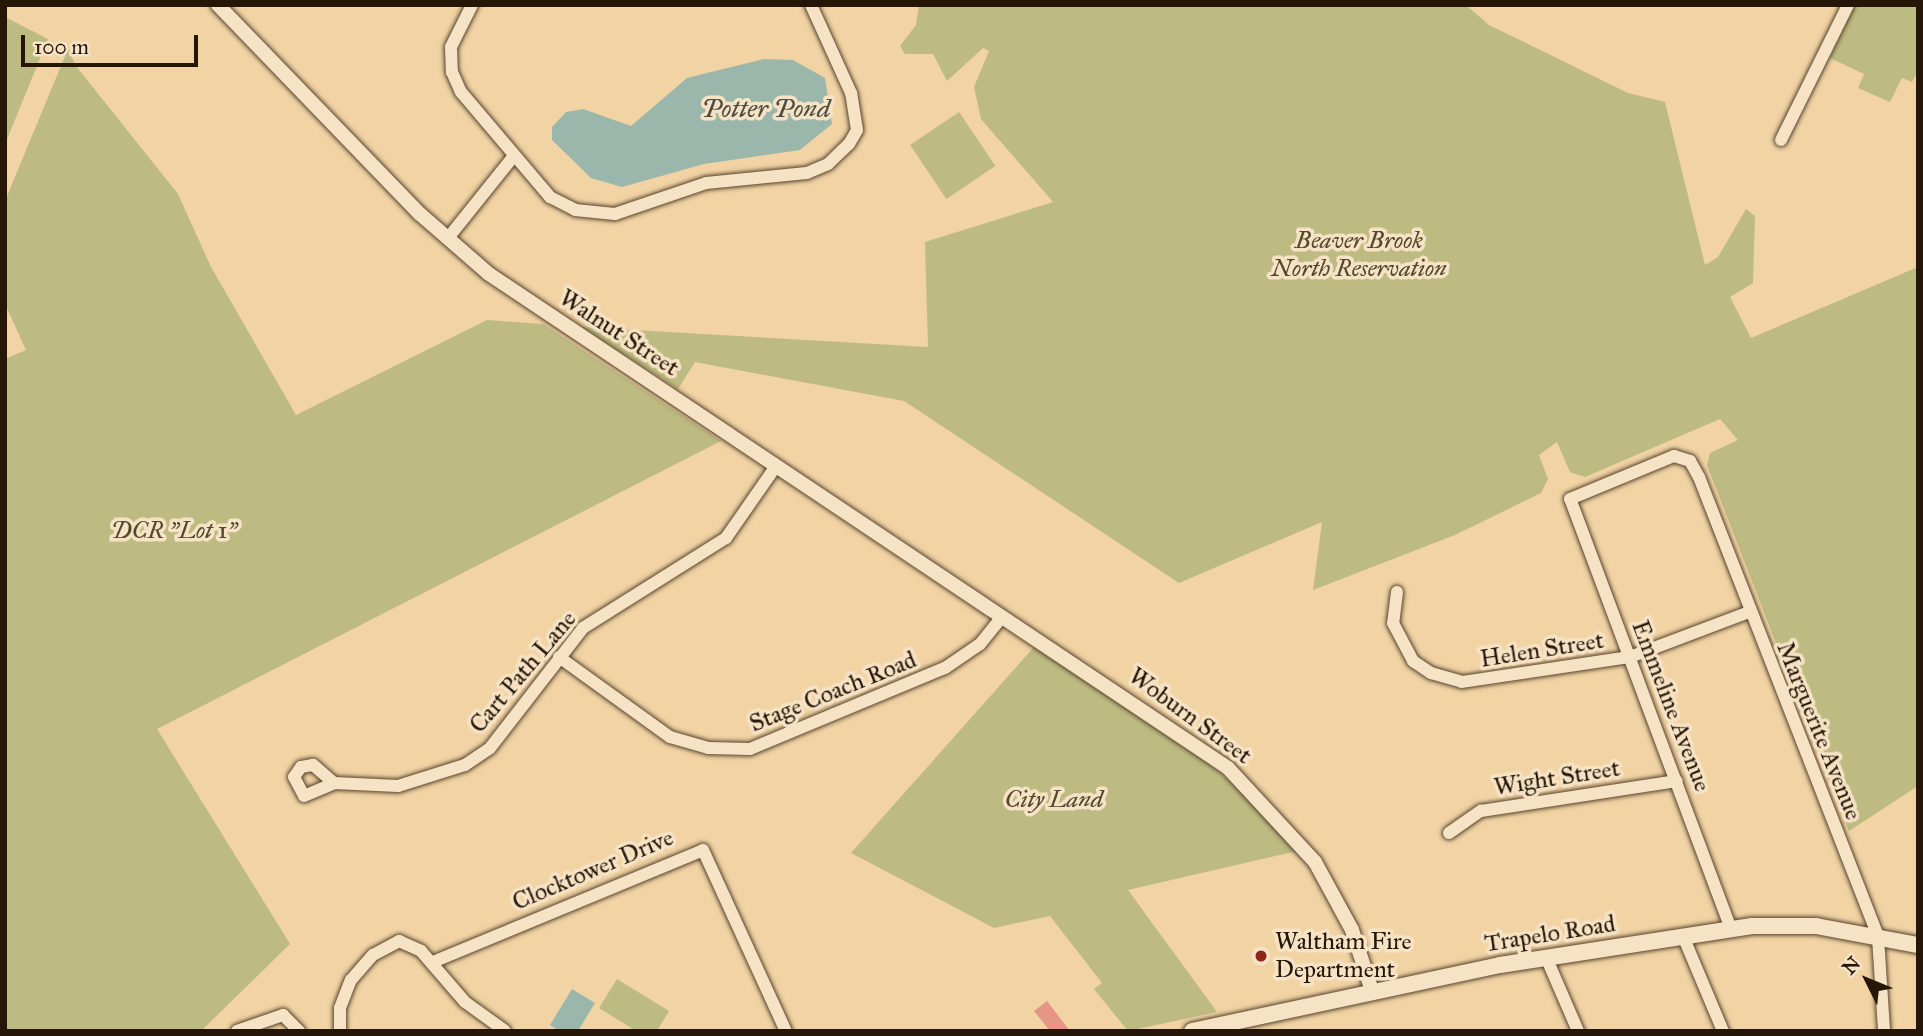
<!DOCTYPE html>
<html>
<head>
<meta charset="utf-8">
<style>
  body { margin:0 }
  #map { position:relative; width:1923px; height:1036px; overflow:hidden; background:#f1d3a4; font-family:"IM FELL Great Primer",serif }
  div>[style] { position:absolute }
  .green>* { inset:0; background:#bebb82; transform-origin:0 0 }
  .water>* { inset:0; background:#9bb7ab }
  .building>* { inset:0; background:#e59684 }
  .roads { filter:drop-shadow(0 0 2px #58452e) drop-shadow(0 0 2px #58452e) }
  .minor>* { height:12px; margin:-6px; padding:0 6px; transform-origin:6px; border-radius:6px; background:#f6e2c4 }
  .tertiary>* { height:14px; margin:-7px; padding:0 7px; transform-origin:7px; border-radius:7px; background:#f6e2c4 }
  .secondary>* { height:16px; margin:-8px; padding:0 8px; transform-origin:8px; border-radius:8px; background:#f6e2c4 }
  .dots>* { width:19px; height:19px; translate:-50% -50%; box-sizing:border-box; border:4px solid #f6e2c4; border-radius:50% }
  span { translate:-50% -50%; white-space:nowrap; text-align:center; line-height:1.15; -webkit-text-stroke:7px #f6e2c4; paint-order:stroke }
  .park-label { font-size:24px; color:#53482c; font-style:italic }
  .street-label { font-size:24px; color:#251607 }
  .poi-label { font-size:24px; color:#251607 }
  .left { translate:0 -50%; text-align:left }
  .water-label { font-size:26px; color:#4e4e40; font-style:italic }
  .frame { position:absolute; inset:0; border:7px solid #251607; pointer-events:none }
  .north { position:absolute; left:1832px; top:945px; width:70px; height:70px; -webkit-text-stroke:5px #f6e2c4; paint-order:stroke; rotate:313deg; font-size:19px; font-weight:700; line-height:28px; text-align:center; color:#251607 }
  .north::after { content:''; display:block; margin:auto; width:24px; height:32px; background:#251607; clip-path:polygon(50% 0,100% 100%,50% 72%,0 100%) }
  .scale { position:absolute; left:21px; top:35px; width:177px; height:32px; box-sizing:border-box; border:4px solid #251607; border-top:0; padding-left:9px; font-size:21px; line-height:24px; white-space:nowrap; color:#251607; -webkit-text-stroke:5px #f6e2c4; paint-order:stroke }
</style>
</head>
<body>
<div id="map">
  <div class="green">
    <i style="clip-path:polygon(919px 5px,1466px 5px,1489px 25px,1628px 93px,1665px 102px,1705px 265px,1718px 257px,1746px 209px,1755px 216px,1753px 283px,1730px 297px,1751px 338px,1918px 267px,1918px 786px,1849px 831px,1707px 465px,1710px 453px,1738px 440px,1720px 419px,1585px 477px,1570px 472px,1557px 442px,1539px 455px,1548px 479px,1541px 493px,1455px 535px,1313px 590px,1322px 522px,1179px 583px,904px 401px,695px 362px,678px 389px,582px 327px,928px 347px,925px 242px,1053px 202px,981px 119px,974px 87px,989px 51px,983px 48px,947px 81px,933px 54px,905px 54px,900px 46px,916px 25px)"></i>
    <i style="clip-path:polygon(1854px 5px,1918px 5px,1918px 71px,1912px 82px,1902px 78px,1890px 102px,1858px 88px,1864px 74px,1830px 58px)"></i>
    <i style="clip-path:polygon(5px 17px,48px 39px,5px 144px)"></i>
    <i style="clip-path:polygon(68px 49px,76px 66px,178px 194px,211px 267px,296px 415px,487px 320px,543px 324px,721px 441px,157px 729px,290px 944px,201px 1031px,5px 1031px,5px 359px,26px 350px,5px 304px,5px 201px)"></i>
    <i style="left:959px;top:112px;width:65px;height:59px;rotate:56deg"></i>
    <i style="clip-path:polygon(1034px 647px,1201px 757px,1240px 790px,1297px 851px,1128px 890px,1217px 1012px,1128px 1031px,1094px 989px,1102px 983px,1050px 916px,994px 928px,851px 853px)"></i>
    <i style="clip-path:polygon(617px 979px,669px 1011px,657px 1031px,636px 1031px,599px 1008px)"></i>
  </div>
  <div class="water">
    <i style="clip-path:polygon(764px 59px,793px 60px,825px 78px,832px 124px,800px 150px,704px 164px,622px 187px,591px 178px,552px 140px,552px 127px,566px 112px,583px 109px,631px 126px,687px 78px)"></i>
    <i style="clip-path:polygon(572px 989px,595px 1003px,578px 1031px,559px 1031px,550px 1025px)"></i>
  </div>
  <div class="building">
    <i style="clip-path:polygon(1047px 1001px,1070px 1031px,1050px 1031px,1034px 1011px)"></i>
  </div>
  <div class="roads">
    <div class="minor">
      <i style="left:472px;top:5px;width:47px;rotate:116.6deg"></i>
      <i style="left:451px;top:47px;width:25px;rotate:88deg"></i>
      <i style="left:452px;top:72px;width:22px;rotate:66deg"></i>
      <i style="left:461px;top:92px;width:138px;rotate:49.7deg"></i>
      <i style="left:550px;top:197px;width:28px;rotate:27deg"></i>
      <i style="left:575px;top:210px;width:40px;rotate:5.7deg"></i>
      <i style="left:615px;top:214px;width:96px;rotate:-18.8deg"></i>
      <i style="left:706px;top:183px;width:101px;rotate:-5.7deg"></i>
      <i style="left:807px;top:173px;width:23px;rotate:-23deg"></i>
      <i style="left:828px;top:164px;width:29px;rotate:-44deg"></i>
      <i style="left:849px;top:144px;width:16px;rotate:-60deg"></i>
      <i style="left:857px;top:130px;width:37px;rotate:-99deg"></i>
      <i style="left:851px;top:93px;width:97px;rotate:-114.4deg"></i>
      <i style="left:1781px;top:140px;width:151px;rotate:-63.6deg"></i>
      <i style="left:448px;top:238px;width:102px;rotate:-51.3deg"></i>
      <i style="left:1397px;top:592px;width:31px;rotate:97deg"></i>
      <i style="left:1393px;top:623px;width:43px;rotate:62.2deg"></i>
      <i style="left:1413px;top:661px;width:22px;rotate:34deg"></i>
      <i style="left:1431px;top:673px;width:32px;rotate:16deg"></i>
      <i style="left:1462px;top:682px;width:170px;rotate:-8.5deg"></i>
      <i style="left:1630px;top:657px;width:127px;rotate:-20.7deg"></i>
      <i style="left:559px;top:657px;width:137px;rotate:35.8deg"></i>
      <i style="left:670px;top:737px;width:40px;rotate:16deg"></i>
      <i style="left:708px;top:748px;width:42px;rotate:1.4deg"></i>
      <i style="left:750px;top:749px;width:211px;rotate:-22.6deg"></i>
      <i style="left:945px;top:668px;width:42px;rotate:-34.4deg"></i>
      <i style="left:980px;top:644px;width:35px;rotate:-51deg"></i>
      <i style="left:334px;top:783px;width:28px;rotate:-139deg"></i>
      <i style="left:313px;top:765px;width:12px;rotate:171deg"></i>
      <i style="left:301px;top:767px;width:12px;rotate:125deg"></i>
      <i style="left:294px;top:777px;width:21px;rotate:62deg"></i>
      <i style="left:304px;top:796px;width:33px;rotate:-23deg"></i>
      <i style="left:334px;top:783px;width:64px;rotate:2.7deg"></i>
      <i style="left:398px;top:786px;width:70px;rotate:-17.4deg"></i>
      <i style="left:465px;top:765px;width:30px;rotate:-34deg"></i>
      <i style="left:490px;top:748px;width:152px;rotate:-52.2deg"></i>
      <i style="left:583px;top:628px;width:169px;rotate:-32.2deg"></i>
      <i style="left:726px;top:538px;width:88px;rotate:-55.2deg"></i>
      <i style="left:1449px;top:833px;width:39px;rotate:-35deg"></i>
      <i style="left:1481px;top:811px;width:198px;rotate:-8.7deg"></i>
      <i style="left:1731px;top:929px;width:459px;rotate:-110.5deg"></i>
      <i style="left:1570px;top:499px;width:113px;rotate:-22.5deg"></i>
      <i style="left:1674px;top:456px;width:17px;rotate:17deg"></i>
      <i style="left:1690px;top:461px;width:18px;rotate:61deg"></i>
      <i style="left:1699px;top:477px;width:494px;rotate:68.7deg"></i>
      <i style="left:1878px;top:937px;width:94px;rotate:86.3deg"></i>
      <i style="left:1683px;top:936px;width:103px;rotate:67.2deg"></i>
      <i style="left:1546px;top:957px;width:81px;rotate:66.6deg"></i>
      <i style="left:433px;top:962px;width:292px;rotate:-22.5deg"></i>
      <i style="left:703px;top:850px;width:199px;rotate:65.4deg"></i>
      <i style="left:237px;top:1031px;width:49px;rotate:-19.2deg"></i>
      <i style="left:283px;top:1015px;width:23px;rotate:45deg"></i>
      <i style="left:340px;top:1031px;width:23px;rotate:-90deg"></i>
      <i style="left:340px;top:1008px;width:30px;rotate:-69deg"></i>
      <i style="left:351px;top:980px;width:33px;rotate:-49deg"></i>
      <i style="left:373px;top:955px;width:30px;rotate:-28deg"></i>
      <i style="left:399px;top:941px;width:24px;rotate:24deg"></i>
      <i style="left:421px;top:951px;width:67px;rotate:49.2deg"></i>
      <i style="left:465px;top:1002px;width:49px;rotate:35.9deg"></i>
    </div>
    <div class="tertiary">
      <i style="left:218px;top:5px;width:291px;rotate:46deg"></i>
      <i style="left:420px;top:214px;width:91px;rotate:41deg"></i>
      <i style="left:489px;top:274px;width:889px;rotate:33.76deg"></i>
      <i style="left:1228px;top:768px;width:128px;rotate:47.2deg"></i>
      <i style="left:1315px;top:862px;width:77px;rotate:61.4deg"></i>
      <i style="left:1352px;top:930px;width:64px;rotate:71.8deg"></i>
    </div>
    <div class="secondary">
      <i style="left:1192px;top:1031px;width:315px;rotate:-12.1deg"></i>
      <i style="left:1500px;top:965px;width:255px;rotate:-8.8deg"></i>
      <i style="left:1752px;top:926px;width:64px"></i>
      <i style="left:1816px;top:926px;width:104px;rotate:10.6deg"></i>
    </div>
  </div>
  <div class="dots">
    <i style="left:1261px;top:956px;background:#8f2418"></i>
  </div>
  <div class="park-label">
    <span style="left:1359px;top:255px">Beaver Brook<br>North Reservation</span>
    <span style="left:174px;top:531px">DCR "Lot 1"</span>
    <span style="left:1054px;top:800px">City Land</span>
  </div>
  <div class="street-label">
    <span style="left:619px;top:333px;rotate:33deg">Walnut Street</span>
    <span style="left:1542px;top:650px;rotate:-9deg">Helen Street</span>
    <span style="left:523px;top:672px;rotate:-50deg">Cart Path Lane</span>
    <span style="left:833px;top:692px;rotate:-22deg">Stage Coach Road</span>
    <span style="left:1671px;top:706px;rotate:69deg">Emmeline Avenue</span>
    <span style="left:1190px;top:716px;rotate:36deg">Woburn Street</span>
    <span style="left:1819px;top:731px;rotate:68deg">Marguerite Avenue</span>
    <span style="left:1557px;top:778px;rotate:-9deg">Wight Street</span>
    <span style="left:593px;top:870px;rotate:-23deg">Clocktower Drive</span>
    <span style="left:1550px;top:934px;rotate:-9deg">Trapelo Road</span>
  </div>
  <div class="poi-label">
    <span class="left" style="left:1275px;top:956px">Waltham Fire<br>Department</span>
  </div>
  <div class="water-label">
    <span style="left:766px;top:109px">Potter Pond</span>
  </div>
  <div class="frame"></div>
  <div class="north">N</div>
  <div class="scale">100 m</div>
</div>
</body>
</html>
